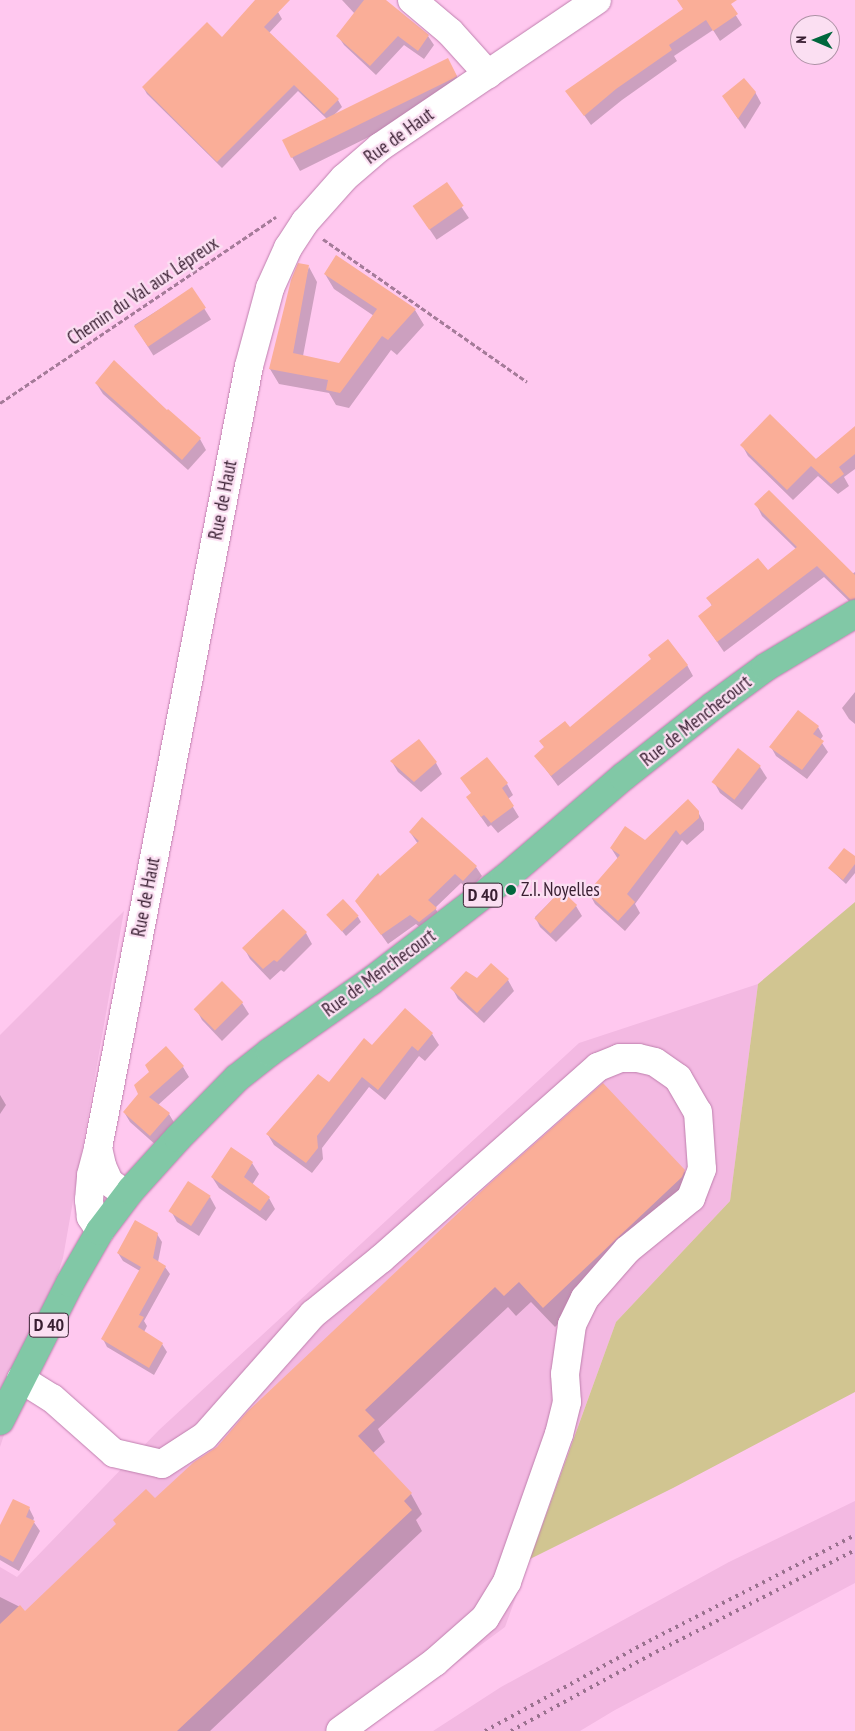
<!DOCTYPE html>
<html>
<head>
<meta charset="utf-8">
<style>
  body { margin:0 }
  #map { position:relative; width:855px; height:1731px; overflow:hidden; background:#ffc8ef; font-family:"PT Sans Narrow",sans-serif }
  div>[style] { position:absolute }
  .built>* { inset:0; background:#f3b9e2 }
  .green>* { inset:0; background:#d1c591 }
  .shadow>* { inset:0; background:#0003; transform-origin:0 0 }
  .building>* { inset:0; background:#faae98; transform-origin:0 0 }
  .path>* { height:3px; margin-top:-1.5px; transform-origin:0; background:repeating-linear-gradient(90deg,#a57b99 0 5px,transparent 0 7.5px) }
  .roads { filter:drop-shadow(0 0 1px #be7fad) drop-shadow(0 0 1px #be7fad) }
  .minor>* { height:28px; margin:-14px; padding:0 14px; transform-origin:14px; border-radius:14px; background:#fff }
  .major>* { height:28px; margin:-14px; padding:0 14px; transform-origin:14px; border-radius:14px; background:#81c8a6 }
  .rail>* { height:4px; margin-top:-2px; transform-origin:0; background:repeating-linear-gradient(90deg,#99718e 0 2.5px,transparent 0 7.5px) }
  .dots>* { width:14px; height:14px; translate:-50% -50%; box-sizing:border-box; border:2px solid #fbdff2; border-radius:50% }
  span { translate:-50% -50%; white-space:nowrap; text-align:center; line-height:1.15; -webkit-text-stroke:4.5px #fbdff2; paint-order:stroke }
  .shield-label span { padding:1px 4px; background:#fbdff2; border:1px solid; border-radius:4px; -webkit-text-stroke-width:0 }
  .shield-label { font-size:18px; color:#381e31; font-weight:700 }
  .street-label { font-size:19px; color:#381e31 }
  .poi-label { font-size:19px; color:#381e31 }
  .left { translate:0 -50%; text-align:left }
  .north { position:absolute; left:790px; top:15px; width:50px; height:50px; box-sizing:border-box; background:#fbdff2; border:1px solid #ad92a5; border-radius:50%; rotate:271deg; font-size:14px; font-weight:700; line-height:20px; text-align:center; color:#381e31 }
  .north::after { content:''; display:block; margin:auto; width:18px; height:22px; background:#00673d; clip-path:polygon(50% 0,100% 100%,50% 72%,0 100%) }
</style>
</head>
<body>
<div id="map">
  <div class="built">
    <i style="clip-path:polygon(124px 911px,63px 1258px,0 1447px,0 1035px)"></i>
    <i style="clip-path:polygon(758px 984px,730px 1201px,616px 1322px,505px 1627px,365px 1731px,0 1731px,0 1567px,17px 1577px,159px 1430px,579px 1043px)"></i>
    <i style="clip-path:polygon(855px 1501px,855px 1583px,615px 1710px,580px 1731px,433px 1731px,501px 1687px,729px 1562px)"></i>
  </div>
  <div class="green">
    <i style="clip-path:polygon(855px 902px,855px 1392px,673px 1488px,530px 1559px,616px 1322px,730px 1201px,758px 984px)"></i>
  </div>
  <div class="shadow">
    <i style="clip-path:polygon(256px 0,263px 0,278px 12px,282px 19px,269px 33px,338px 100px,342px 107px,333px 116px,448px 60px,464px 90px,300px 171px,292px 157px,327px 119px,298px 91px,222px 168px,147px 94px,143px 87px,222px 38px)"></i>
    <i style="clip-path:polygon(342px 0,383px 0,428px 36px,434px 45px,424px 59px,404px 45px,376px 75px,344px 45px,338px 36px,355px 14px)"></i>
    <i style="clip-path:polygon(685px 0,726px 0,742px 25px,720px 41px,713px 30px,674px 56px,677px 61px,622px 100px,591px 125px,567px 91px,684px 10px)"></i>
    <i style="clip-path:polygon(755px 92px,761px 103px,745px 129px,730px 107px)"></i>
    <i style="left:446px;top:184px;width:41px;height:39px;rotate:56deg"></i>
    <i style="clip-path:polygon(309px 267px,317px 282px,303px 356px,340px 364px,374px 316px,334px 289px,325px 274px,415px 310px,424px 325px,397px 355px,391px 350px,349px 408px,336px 405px,329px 393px,279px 384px,270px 369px)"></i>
    <i style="left:192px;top:289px;width:36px;height:68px;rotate:58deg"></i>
    <i style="clip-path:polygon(96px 383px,167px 412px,200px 439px,206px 450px,188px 470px,103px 394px)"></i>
    <i style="clip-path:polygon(855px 428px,855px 469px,844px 477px,849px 486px,838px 494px,818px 476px,793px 500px,748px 456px,742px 445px,815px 460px)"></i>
    <i style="clip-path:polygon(756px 504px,852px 574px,855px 572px,855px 607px,824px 577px,724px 652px,700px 617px,712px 606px,708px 598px,768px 572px,796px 549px,762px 516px)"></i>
    <i style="clip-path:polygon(687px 665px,693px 676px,558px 786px,536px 756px,545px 748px,540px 741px,569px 728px)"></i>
    <i style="clip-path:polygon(855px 692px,855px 724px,849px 719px,842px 708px)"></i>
    <i style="clip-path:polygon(818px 727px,823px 736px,820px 740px,828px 752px,807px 779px,776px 756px,771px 747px)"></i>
    <i style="clip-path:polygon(738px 750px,760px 767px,767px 778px,742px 810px,720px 793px,714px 782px)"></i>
    <i style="clip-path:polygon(392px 762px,436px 763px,442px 774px,421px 792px,398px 772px)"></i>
    <i style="clip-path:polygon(507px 784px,513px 795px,508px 799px,519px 817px,498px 833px,491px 825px,488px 827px,467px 797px)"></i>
    <i style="clip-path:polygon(698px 812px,704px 823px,704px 830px,687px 845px,682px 840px,635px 904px,640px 913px,625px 931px,595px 904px,589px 893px,618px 859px,611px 848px,645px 842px)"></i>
    <i style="clip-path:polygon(410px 832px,476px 867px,482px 876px,469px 890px,461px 883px,435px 908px,442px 919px,425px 931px,416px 924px,388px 944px,357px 901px,418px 844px)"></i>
    <i style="clip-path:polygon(855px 858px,855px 873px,846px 884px,829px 868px)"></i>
    <i style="clip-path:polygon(561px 891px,576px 906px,582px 916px,556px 942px,540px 927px,535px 917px)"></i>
    <i style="clip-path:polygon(329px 915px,358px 917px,361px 922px,346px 936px)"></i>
    <i style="clip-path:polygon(306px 933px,312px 944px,284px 972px,281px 970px,270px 980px,250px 959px,244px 948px)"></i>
    <i style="clip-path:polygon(477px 980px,508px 980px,514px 991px,484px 1023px,458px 999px,452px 988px)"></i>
    <i style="clip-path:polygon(222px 983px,242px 1003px,249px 1014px,222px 1041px,202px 1020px,196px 1009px)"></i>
    <i style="clip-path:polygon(405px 1010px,432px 1034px,439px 1045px,425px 1061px,419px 1056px,385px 1100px,369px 1087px,322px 1148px,323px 1159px,312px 1173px,274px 1145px,268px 1135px,372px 1047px)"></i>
    <i style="clip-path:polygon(166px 1048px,183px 1067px,189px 1077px,158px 1105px,169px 1114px,175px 1124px,157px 1146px,130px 1122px,124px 1112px,140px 1094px)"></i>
    <i style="clip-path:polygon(0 1095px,6px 1105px,0 1114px)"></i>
    <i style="clip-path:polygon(252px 1163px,259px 1174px,252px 1185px,269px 1198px,275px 1209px,266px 1221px,219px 1188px,212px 1177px)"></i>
    <i style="clip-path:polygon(684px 1171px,696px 1192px,694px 1197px,555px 1327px,531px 1302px,516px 1316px,508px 1307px,378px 1429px,385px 1442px,373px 1453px,411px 1494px,422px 1514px,416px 1520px,422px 1531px,210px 1731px,0 1731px,0 1597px,20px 1607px,25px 1612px,155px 1500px,195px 1463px)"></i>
    <i style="clip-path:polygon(210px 1197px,216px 1208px,199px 1236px,177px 1222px,171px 1211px)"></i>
    <i style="clip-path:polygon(157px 1234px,162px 1242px,158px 1262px,165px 1267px,170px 1274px,144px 1321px,147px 1326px,144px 1332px,162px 1344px,167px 1352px,154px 1375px,107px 1347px,103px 1339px,140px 1271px,123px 1261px,118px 1253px)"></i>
    <i style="clip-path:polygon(29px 1508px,34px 1518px,33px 1521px,40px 1531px,19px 1571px,0 1560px,0 1528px)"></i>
  </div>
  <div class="building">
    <i style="clip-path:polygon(255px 0,290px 0,264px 27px,339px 99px,324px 114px,294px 85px,217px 162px,142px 87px,207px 22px,222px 37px)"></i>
    <i style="clip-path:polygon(364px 0,386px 0,429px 35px,418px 51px,398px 36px,370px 66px,336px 36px)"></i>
    <i style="clip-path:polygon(677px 0,737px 0,731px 4px,738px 14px,713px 31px,706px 20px,669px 45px,672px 50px,616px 89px,584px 116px,565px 91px,683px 9px)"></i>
    <i style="clip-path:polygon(448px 58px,457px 76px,454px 78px,291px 158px,282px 140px)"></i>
    <i style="clip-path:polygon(744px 78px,756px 92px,738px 119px,722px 96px)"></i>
    <i style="left:447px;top:182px;width:29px;height:42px;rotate:55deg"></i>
    <i style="clip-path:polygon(336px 255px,416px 309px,388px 340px,382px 336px,340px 393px,326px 390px,328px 380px,269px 369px,291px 280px,298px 263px,309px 265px,293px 353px,339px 363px,377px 309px,324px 274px)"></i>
    <i style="left:192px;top:287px;width:25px;height:70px;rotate:56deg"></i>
    <i style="clip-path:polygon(114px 360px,167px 410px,168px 409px,201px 438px,182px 460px,95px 383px)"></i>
    <i style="clip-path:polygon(770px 414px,816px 459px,855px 426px,855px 454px,839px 467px,844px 474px,831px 484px,811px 466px,787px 490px,740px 445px)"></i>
    <i style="clip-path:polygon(769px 490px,855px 575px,855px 598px,851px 600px,817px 566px,717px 642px,698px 616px,712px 605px,706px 598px,758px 558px,768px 570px,797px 547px,754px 504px)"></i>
    <i style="clip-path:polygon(668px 639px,688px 665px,551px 776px,534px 756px,544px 747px,539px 741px,565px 721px,570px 727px,651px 659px,648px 655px)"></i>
    <i style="clip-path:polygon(798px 710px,819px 726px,813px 734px,824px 741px,802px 770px,769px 747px)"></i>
    <i style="clip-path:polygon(419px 739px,437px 762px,414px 782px,390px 761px)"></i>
    <i style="left:738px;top:748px;width:29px;height:43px;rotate:38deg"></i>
    <i style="clip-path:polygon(487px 757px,508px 783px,502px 788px,514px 806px,491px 823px,484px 815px,481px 817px,466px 797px,471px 793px,460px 778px)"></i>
    <i style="clip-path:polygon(688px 799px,699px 811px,699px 818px,680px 835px,676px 830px,627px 894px,635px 902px,618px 921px,587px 893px,620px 855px,610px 848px,625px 826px,645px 840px)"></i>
    <i style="clip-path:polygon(422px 817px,477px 866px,463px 881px,455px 874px,428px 900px,437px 908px,419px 922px,410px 915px,381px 935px,355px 901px,378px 873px,380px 876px,419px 841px,409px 832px)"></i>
    <i style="clip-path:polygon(844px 848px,855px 856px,855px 864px,843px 880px,828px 868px)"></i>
    <i style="left:561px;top:890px;width:22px;height:39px;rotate:43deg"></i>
    <i style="left:343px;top:899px;width:23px;height:23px;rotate:47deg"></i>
    <i style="clip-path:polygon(283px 909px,307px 932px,277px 962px,274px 960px,263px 969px,242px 948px)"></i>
    <i style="clip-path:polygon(491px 963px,509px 979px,477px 1013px,450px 988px,466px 971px,477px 978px)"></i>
    <i style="left:222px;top:981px;width:30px;height:40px;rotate:45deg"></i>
    <i style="clip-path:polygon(405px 1008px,433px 1033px,418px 1051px,412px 1046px,378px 1090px,362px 1077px,317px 1136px,318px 1148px,306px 1163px,266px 1134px,318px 1074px,329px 1082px,364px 1038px,372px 1045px)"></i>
    <i style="clip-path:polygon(166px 1046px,184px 1066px,149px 1097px,170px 1113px,150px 1136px,123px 1112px,138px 1094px,134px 1085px,149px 1072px,145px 1065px)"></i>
    <i style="clip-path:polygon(603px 1083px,685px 1170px,682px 1177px,543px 1308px,519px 1282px,504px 1296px,495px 1287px,365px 1410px,375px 1420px,358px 1436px,412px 1493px,404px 1501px,412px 1510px,177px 1731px,0 1731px,0 1624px,20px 1605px,25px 1611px,116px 1524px,113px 1520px,146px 1489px,155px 1498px,194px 1462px,217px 1447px,247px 1412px,487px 1186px)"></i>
    <i style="clip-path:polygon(231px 1147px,253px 1162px,244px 1177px,270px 1197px,260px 1211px,211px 1177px)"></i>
    <i style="left:188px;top:1181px;width:27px;height:36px;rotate:33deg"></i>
    <i style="clip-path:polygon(135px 1220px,158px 1233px,153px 1258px,166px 1266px,139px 1315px,144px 1317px,138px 1327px,163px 1343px,149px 1368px,101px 1339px,141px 1267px,117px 1253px)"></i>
    <i style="clip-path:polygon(13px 1499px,30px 1507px,26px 1517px,35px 1521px,13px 1562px,0 1555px,0 1525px)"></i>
  </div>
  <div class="path">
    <i style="left:323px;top:239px;width:249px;rotate:35deg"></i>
    <i style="left:0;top:403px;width:333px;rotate:-34deg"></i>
  </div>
  <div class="roads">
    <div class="minor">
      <i style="left:412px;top:0;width:50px;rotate:40.1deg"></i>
      <i style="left:450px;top:32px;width:57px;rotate:47.9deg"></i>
      <i style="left:98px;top:1148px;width:18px;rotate:77deg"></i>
      <i style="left:102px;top:1166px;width:17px;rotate:66deg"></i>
      <i style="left:109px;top:1182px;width:22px;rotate:36deg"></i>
      <i style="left:100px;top:1231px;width:17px;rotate:-123deg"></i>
      <i style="left:91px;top:1217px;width:17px;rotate:-97deg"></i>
      <i style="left:89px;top:1200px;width:25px;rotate:-85deg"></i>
      <i style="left:91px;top:1175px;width:28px;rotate:-75deg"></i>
      <i style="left:98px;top:1148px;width:796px;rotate:-79.07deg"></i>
      <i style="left:249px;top:366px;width:81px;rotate:-74.9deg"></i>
      <i style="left:270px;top:288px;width:44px;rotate:-65.8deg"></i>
      <i style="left:288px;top:248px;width:31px;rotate:-57deg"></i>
      <i style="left:305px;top:222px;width:59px;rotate:-48.4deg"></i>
      <i style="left:344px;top:178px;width:48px;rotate:-40.7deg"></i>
      <i style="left:380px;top:147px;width:262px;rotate:-34.1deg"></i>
      <i style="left:21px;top:1379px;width:36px;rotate:32deg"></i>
      <i style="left:52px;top:1398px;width:83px;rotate:41.6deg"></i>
      <i style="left:114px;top:1453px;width:49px;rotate:12.9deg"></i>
      <i style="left:162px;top:1464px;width:51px;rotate:-33.1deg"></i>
      <i style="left:205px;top:1436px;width:163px;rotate:-48.5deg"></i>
      <i style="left:313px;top:1314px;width:87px;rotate:-39deg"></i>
      <i style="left:381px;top:1259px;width:290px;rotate:-41.5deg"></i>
      <i style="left:598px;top:1067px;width:24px;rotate:-22deg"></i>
      <i style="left:620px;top:1058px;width:18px"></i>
      <i style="left:638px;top:1058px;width:17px;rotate:13deg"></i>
      <i style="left:655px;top:1062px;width:28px;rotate:35deg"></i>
      <i style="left:678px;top:1078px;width:39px;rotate:60deg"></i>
      <i style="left:698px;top:1112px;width:57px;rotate:86deg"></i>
      <i style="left:702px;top:1169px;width:31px;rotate:111deg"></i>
      <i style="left:691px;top:1198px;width:82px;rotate:140.9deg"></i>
      <i style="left:627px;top:1250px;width:64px;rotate:131.2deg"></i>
      <i style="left:585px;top:1298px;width:30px;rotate:116deg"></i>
      <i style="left:572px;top:1325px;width:49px;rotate:98.1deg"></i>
      <i style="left:565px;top:1374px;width:28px;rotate:86deg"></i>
      <i style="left:567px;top:1402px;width:33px;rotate:104deg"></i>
      <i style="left:559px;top:1434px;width:157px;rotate:109.4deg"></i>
      <i style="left:507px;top:1582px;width:42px;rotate:121.4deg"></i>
      <i style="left:485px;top:1618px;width:67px;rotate:138.7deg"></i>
      <i style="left:435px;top:1662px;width:117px;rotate:144deg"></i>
    </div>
    <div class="major">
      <i style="left:0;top:1421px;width:155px;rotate:-63.1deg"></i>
      <i style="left:70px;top:1283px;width:60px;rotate:-60deg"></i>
      <i style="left:100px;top:1231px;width:51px;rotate:-52.9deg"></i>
      <i style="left:131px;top:1190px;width:70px;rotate:-47.9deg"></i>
      <i style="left:178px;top:1138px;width:84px;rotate:-45.5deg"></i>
      <i style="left:237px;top:1078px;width:42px;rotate:-38.2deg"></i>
      <i style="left:270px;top:1052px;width:123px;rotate:-35.1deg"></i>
      <i style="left:371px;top:981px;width:168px;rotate:-37.5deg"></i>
      <i style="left:504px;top:879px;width:157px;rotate:-40.6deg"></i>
      <i style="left:623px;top:777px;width:115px;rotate:-38.3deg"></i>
      <i style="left:713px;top:706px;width:66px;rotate:-36.3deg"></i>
      <i style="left:766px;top:667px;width:104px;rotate:-30.8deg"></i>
    </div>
  </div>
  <div class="rail">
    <i style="left:485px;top:1731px;width:187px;rotate:-28.8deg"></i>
    <i style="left:649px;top:1641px;width:232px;rotate:-27.2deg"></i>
    <i style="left:511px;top:1731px;width:165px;rotate:-28.6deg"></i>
    <i style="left:656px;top:1652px;width:224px;rotate:-27.1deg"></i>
  </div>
  <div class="dots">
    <i style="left:511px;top:890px;background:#00673d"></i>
  </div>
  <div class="shield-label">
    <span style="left:483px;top:895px">D 40</span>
    <span style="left:49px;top:1325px">D 40</span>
  </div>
  <div class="street-label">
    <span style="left:399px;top:136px;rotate:-36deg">Rue de Haut</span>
    <span style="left:143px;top:291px;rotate:-34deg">Chemin du Val aux Lépreux</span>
    <span style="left:223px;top:500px;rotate:-79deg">Rue de Haut</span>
    <span style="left:696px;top:721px;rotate:-38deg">Rue de Menchecourt</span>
    <span style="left:146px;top:897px;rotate:-79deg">Rue de Haut</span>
    <span style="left:379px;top:973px;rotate:-36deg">Rue de Menchecourt</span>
  </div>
  <div class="poi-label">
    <span class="left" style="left:521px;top:890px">Z.I. Noyelles</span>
  </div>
  <div class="north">N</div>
</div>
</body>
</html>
